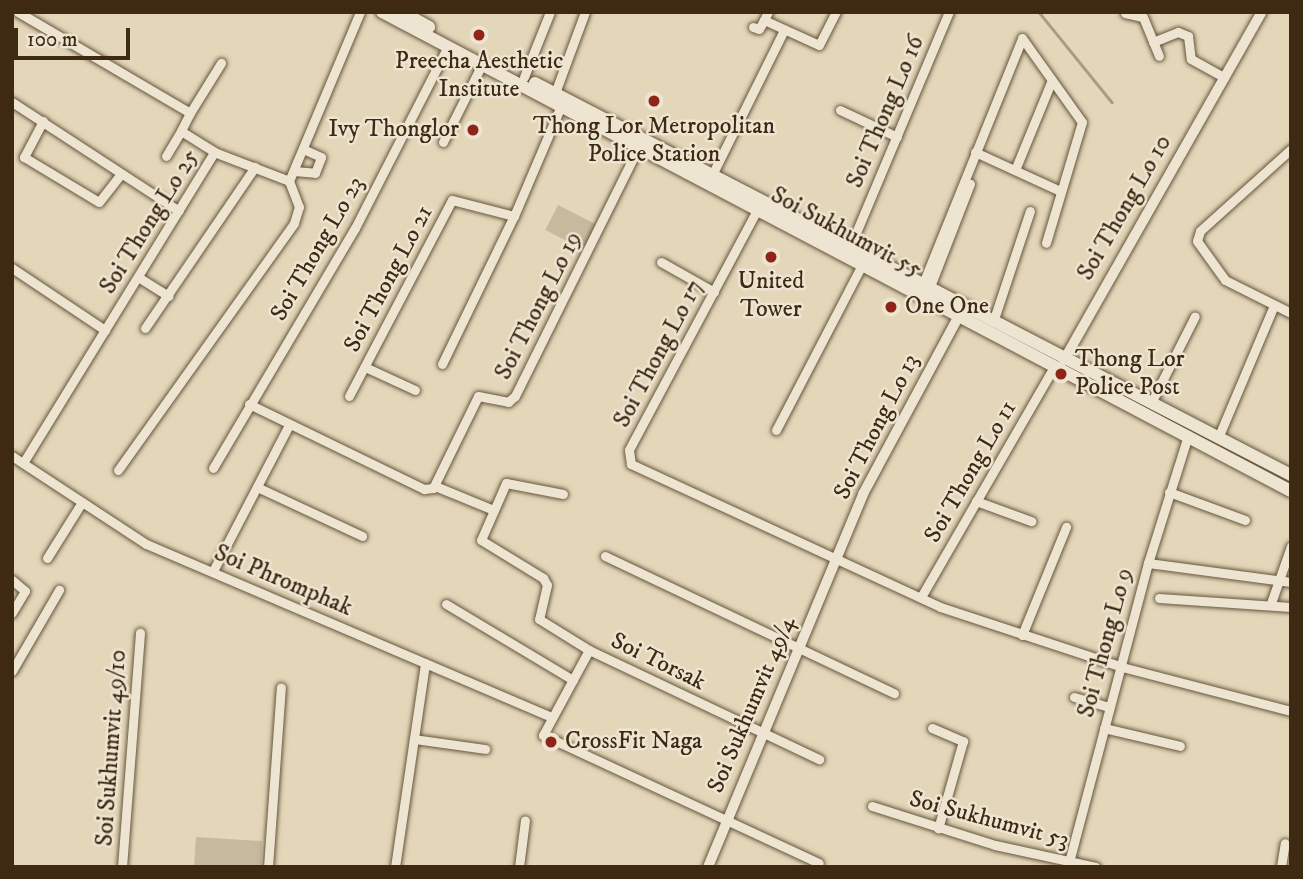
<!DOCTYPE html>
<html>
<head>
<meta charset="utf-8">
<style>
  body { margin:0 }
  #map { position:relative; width:1303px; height:879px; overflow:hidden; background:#e3d6b9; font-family:"IM FELL DW Pica",serif }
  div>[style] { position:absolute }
  .green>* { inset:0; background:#c7b99d; transform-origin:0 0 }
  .stream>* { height:2.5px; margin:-1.25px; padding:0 1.25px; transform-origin:1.25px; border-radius:1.25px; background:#ab9c81 }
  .roads { filter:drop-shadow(0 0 2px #67553c) drop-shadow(0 0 2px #67553c) }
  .minor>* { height:9px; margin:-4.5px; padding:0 4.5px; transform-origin:4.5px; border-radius:4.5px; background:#ede4d2 }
  .tertiary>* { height:10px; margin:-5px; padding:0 5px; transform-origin:5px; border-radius:5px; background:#ede4d2 }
  .secondary>* { height:12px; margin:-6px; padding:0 6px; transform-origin:6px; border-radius:6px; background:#ede4d2 }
  .dots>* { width:19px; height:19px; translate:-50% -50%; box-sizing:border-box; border:4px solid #ede4d2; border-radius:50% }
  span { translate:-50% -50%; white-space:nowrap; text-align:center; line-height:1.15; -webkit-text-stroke:5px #ede4d2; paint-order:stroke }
  .poi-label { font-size:24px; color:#3e2a13 }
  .right { translate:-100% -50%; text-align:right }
  .left { translate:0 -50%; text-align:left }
  .street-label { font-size:24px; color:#3e2a13 }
  .frame { position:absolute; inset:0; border:14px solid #3e2a13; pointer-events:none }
  .scale { position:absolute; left:14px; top:28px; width:116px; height:32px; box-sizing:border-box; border:4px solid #3e2a13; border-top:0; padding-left:9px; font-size:21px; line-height:24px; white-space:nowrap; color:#3e2a13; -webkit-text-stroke:5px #ede4d2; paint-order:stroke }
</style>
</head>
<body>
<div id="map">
  <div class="green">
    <i style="left:558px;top:205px;width:44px;height:28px;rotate:27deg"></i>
    <i style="clip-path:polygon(196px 837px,262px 841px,261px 867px,194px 867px)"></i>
  </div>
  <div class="stream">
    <i style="left:1039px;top:12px;width:116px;rotate:51deg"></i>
  </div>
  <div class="roads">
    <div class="minor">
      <i style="left:18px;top:12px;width:199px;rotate:30.4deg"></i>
      <i style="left:190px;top:113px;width:20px;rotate:117deg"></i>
      <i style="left:181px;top:131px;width:39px;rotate:32deg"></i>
      <i style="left:214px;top:152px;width:80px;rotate:21.1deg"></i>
      <i style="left:768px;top:12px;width:9px;rotate:117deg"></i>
      <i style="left:764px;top:20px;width:60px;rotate:24.4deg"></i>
      <i style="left:819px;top:45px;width:37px;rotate:-63deg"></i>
      <i style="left:1125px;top:13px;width:18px;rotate:13deg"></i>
      <i style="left:1143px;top:17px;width:42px;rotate:67.7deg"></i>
      <i style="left:753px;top:27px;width:6px;rotate:18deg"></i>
      <i style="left:759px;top:29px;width:10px;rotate:-61deg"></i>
      <i style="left:1153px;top:42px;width:27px;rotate:-22deg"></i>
      <i style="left:1178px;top:32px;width:11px;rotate:22deg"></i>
      <i style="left:1188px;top:36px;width:23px;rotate:83deg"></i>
      <i style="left:1191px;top:59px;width:38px;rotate:29deg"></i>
      <i style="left:524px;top:77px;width:70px;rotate:-68.2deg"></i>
      <i style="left:555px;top:93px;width:86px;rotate:-69.7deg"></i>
      <i style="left:12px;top:102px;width:199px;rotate:33.1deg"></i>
      <i style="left:840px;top:110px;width:63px;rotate:25.3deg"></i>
      <i style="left:190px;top:113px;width:59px;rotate:-58.2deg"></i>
      <i style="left:43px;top:121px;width:41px;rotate:117.8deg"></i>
      <i style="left:24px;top:157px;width:87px;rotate:31deg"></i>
      <i style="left:99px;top:202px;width:36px;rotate:-52deg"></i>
      <i style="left:443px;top:142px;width:87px;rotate:-63.4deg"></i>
      <i style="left:1291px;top:149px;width:122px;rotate:138deg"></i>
      <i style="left:1200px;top:231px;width:10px;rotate:107deg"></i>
      <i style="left:1197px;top:241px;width:48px;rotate:54.3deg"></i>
      <i style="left:1225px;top:280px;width:74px;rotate:26.6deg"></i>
      <i style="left:975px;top:152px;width:94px;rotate:24.6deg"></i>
      <i style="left:166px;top:156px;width:29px;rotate:-59deg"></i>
      <i style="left:1015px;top:170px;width:97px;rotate:-67.7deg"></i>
      <i style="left:294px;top:171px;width:21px;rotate:5deg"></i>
      <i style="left:315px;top:173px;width:17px;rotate:-69deg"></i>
      <i style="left:321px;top:157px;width:20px;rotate:-156deg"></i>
      <i style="left:712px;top:175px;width:162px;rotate:-63.6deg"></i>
      <i style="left:289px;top:181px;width:183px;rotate:-67.2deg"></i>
      <i style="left:757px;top:210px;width:272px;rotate:118.1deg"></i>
      <i style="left:629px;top:450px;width:14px;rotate:82deg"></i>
      <i style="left:631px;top:464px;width:340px;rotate:24.8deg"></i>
      <i style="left:940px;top:607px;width:192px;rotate:18.2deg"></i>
      <i style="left:1122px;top:667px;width:175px;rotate:14.6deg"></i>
      <i style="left:850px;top:247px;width:255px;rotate:-67.2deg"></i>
      <i style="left:661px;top:262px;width:61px;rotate:29.5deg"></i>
      <i style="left:12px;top:268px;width:112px;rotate:33.7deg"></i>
      <i style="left:138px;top:277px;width:36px;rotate:32deg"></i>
      <i style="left:922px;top:286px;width:267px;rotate:-68deg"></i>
      <i style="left:1022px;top:38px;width:103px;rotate:54.5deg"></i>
      <i style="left:1082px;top:122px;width:126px;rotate:106.6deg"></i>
      <i style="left:929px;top:289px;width:113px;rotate:-68.7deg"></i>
      <i style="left:993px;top:322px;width:117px;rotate:-71.6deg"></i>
      <i style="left:145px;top:328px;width:195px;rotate:-55.7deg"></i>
      <i style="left:442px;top:364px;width:165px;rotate:-64.1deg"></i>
      <i style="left:514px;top:216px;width:120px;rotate:-66.9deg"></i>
      <i style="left:365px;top:367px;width:55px;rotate:24.7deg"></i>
      <i style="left:349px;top:396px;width:221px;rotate:-62.3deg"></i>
      <i style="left:452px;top:200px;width:64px;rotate:14.5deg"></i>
      <i style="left:1151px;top:403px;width:97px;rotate:-63.2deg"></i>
      <i style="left:249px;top:404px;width:195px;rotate:25.9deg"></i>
      <i style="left:424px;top:489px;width:9px;rotate:-6deg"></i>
      <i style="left:433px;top:488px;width:102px;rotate:-63.9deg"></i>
      <i style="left:478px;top:396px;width:31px;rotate:11deg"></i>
      <i style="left:508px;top:402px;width:9px;rotate:-41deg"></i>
      <i style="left:515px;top:396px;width:277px;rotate:-63.6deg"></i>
      <i style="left:776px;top:430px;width:186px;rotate:-62.5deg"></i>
      <i style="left:1218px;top:438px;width:141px;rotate:-67.1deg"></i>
      <i style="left:12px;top:456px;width:160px;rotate:33.3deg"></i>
      <i style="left:146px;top:544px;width:441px;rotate:23.1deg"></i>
      <i style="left:23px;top:463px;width:365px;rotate:-58.4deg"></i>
      <i style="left:213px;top:468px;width:279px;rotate:-59.4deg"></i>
      <i style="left:355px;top:228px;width:204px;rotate:-62.9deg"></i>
      <i style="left:118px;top:470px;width:303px;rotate:-54.5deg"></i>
      <i style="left:294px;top:223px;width:17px;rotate:-73deg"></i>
      <i style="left:299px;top:207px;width:28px;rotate:-111deg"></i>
      <i style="left:435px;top:486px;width:61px;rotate:22.3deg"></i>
      <i style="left:257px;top:487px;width:116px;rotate:25deg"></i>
      <i style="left:1169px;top:492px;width:81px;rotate:20.2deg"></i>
      <i style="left:563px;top:494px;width:58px;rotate:-169.1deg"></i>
      <i style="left:506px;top:483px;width:62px;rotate:113.7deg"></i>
      <i style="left:481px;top:540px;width:73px;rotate:31.5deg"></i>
      <i style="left:543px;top:578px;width:8px;rotate:60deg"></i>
      <i style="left:547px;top:585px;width:35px;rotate:103deg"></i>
      <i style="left:539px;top:619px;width:59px;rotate:31.8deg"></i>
      <i style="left:589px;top:650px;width:255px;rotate:25.4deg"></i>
      <i style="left:976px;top:501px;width:59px;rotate:20deg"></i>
      <i style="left:605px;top:556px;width:320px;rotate:25.4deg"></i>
      <i style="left:47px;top:558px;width:66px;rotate:-58deg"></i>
      <i style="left:1148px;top:563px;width:144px;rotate:7.6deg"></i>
      <i style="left:213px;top:571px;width:165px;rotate:-62.5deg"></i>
      <i style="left:12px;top:580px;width:17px;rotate:40deg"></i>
      <i style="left:25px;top:591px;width:26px;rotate:121deg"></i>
      <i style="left:921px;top:597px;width:266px;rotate:-60deg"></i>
      <i style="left:1159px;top:598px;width:132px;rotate:3.9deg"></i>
      <i style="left:1271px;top:603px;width:60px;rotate:-70.7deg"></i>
      <i style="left:446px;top:604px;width:148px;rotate:30.9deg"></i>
      <i style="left:1022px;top:635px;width:117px;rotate:-67.8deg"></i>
      <i style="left:589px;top:650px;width:97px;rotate:118.4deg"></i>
      <i style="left:543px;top:735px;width:304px;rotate:24.9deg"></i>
      <i style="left:12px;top:671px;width:94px;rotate:-59.9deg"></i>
      <i style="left:1074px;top:697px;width:37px;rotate:16deg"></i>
      <i style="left:932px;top:728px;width:34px;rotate:23deg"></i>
      <i style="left:963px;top:741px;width:91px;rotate:105.9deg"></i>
      <i style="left:1104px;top:728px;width:78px;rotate:13.3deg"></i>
      <i style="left:414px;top:739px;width:72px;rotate:8deg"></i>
      <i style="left:872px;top:806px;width:129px;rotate:17.6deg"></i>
      <i style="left:995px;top:845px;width:103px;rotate:12.3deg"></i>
      <i style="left:1069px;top:862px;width:309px;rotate:-75.2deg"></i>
      <i style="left:1148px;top:563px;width:134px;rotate:-72.6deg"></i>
      <i style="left:122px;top:867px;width:235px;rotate:-85.6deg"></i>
      <i style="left:268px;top:867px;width:180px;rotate:-85.9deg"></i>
      <i style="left:395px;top:867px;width:206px;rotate:-81.6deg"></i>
      <i style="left:519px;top:867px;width:47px;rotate:-82.7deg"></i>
      <i style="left:1281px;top:867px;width:24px;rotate:-81deg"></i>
    </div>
    <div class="tertiary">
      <i style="left:1064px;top:360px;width:400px;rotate:-60.4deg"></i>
      <i style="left:708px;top:867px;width:404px;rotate:-67.4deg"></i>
      <i style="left:863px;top:494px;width:202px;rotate:-61.7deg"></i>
    </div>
    <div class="secondary">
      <i style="left:382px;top:12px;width:1027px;rotate:27.79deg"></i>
      <i style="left:402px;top:12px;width:31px;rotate:29deg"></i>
      <i style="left:535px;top:83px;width:852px;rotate:27.41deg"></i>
    </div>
  </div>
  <div class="dots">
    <i style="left:479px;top:35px;background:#8f2418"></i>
    <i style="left:654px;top:101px;background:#8f2418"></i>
    <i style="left:473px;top:130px;background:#8f2418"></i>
    <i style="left:771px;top:257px;background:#8f2418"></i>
    <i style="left:891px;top:307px;background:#8f2418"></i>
    <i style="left:1061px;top:374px;background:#8f2418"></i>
    <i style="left:551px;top:742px;background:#8f2418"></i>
  </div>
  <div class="poi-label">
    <span style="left:479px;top:76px">Preecha Aesthetic<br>Institute</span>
    <span style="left:654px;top:141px">Thong Lor Metropolitan<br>Police Station</span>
    <span class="right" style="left:459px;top:130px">Ivy Thonglor</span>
    <span style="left:771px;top:296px">United<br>Tower</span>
    <span class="left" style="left:905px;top:307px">One One</span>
    <span class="left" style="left:1075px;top:374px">Thong Lor<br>Police Post</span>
    <span class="left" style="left:565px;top:742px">CrossFit Naga</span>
  </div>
  <div class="street-label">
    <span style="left:886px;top:112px;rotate:-67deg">Soi Thong Lo 16</span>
    <span style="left:1125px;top:208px;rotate:-60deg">Soi Thong Lo 10</span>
    <span style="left:150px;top:222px;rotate:-58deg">Soi Thong Lo 25</span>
    <span style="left:846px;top:233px;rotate:28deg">Soi Sukhumvit 55</span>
    <span style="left:318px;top:249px;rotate:-60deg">Soi Thong Lo 23</span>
    <span style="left:389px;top:279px;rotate:-62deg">Soi Thong Lo 21</span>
    <span style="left:539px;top:306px;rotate:-63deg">Soi Thong Lo 19</span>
    <span style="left:659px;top:354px;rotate:-62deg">Soi Thong Lo 17</span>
    <span style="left:877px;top:427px;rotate:-63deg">Soi Thong Lo 13</span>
    <span style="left:971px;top:472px;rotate:-60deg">Soi Thong Lo 11</span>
    <span style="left:283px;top:581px;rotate:23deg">Soi Phromphak</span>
    <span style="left:1106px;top:643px;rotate:-75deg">Soi Thong Lo 9</span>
    <span style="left:658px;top:662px;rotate:26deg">Soi Torsak</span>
    <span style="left:752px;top:705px;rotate:-67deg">Soi Sukhumvit 49/4</span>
    <span style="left:112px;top:748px;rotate:-86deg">Soi Sukhumvit 49/10</span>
    <span style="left:989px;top:820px;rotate:15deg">Soi Sukhumvit 53</span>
  </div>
  <div class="frame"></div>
  <div class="scale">100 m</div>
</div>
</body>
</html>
